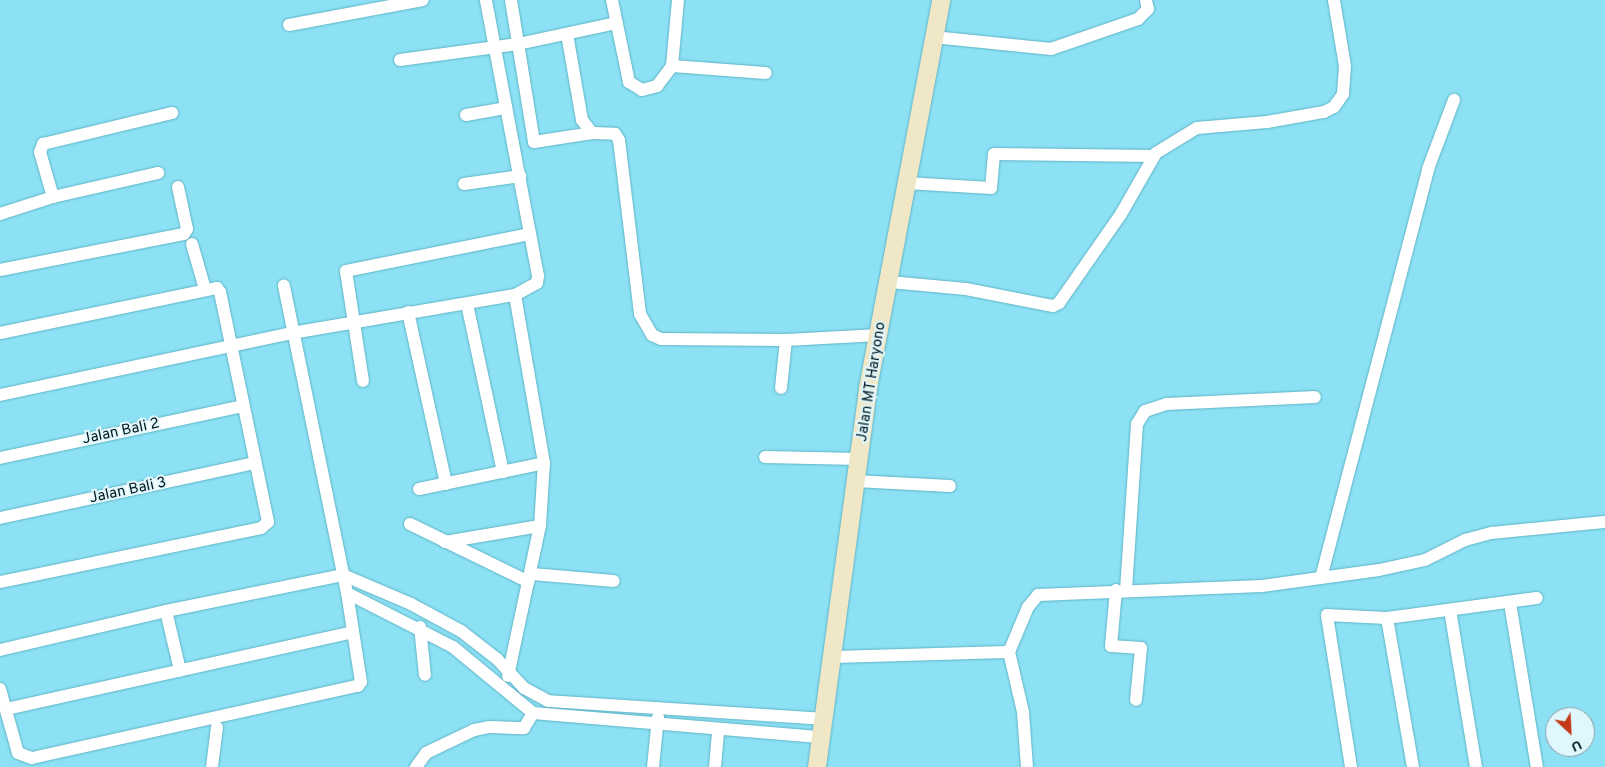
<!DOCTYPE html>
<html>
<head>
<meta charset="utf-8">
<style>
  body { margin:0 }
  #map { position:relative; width:1605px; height:767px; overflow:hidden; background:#8de1f4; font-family:Overpass,sans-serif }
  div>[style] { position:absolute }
  .roads { filter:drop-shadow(0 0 1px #60b4c6) drop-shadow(0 0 1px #60b4c6) }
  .street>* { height:12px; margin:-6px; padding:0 6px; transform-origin:6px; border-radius:6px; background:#fff }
  .secondary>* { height:18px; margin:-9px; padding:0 9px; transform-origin:9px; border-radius:9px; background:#f0e7c7 }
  span { translate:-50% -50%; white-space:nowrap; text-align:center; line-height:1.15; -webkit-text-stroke:4px #e0f8fd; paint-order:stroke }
  .street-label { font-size:15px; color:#00151b }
  .north { position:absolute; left:1545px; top:707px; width:50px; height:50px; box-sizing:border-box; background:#e0f8fd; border:1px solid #869da3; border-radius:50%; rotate:155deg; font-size:14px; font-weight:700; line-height:20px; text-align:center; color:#00151b }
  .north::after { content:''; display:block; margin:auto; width:18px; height:22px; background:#c23818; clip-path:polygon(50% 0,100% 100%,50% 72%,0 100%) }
</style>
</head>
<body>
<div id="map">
  <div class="roads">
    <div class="street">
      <i style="left:511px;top:0;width:144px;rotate:80.8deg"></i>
      <i style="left:534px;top:142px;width:59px;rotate:-8.8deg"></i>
      <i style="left:612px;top:0;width:84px;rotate:78.3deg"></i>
      <i style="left:629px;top:82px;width:15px;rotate:32deg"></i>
      <i style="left:642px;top:90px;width:16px;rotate:-15deg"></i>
      <i style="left:657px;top:86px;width:25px;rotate:-53deg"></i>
      <i style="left:672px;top:66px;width:66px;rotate:-84.8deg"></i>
      <i style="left:289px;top:25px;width:136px;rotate:-10.6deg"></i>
      <i style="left:567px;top:34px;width:87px;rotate:80.1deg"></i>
      <i style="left:582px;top:120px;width:16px;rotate:52deg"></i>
      <i style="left:592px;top:133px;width:23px;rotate:2deg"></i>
      <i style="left:615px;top:134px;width:7px;rotate:56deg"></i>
      <i style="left:619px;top:140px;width:175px;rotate:83.1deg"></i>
      <i style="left:640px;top:314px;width:24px;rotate:60deg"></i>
      <i style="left:652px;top:335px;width:10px;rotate:24deg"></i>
      <i style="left:661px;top:339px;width:125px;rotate:0.5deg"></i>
      <i style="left:786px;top:340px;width:93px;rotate:-3.1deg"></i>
      <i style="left:933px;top:37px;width:119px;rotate:5.8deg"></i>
      <i style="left:1051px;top:49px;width:92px;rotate:-19deg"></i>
      <i style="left:1138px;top:19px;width:14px;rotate:-45deg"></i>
      <i style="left:1148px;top:9px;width:9px;rotate:-103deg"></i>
      <i style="left:400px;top:60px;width:119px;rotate:-7.7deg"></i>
      <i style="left:518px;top:44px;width:100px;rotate:-12.1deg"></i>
      <i style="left:672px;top:66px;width:94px;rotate:4.3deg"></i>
      <i style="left:466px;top:115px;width:41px;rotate:-9.9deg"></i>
      <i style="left:906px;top:183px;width:85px;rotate:3.4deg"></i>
      <i style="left:991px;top:188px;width:34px;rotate:-85deg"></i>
      <i style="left:994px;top:154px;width:160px;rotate:0.7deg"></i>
      <i style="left:464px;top:184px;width:57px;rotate:-8.1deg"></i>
      <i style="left:53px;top:197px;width:47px;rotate:-106.1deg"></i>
      <i style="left:40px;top:152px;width:9px;rotate:-69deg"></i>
      <i style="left:43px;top:144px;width:133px;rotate:-13.5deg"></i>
      <i style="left:0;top:214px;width:56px;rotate:-17.8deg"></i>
      <i style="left:53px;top:197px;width:108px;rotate:-12.9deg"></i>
      <i style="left:192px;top:244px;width:47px;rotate:73.9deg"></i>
      <i style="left:0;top:270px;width:187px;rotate:-11.1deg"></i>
      <i style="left:184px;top:234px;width:6px;rotate:-59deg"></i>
      <i style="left:187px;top:229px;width:43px;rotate:-102.1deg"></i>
      <i style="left:890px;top:282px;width:76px;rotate:5.3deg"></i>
      <i style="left:966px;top:289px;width:89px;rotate:11.1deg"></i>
      <i style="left:1053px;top:306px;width:7px;rotate:-27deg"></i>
      <i style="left:1059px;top:303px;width:108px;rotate:-55.1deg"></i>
      <i style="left:1121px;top:214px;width:70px;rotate:-60.2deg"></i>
      <i style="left:1156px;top:153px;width:48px;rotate:-31.4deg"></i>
      <i style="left:1197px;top:128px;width:70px;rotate:-4.9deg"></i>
      <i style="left:1267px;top:122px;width:58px;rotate:-10deg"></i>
      <i style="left:1324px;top:112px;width:11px;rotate:-27deg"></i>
      <i style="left:1334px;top:107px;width:16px;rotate:-55deg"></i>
      <i style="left:1343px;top:94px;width:28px;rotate:-86deg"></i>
      <i style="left:1345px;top:66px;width:67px;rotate:-99.5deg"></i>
      <i style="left:467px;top:304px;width:172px;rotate:77.9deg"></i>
      <i style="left:408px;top:312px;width:176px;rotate:77.5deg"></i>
      <i style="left:0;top:333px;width:222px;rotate:-11.7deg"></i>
      <i style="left:217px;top:288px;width:5px;rotate:53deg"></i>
      <i style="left:220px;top:292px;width:235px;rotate:78.2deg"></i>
      <i style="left:268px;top:522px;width:9px;rotate:139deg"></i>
      <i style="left:261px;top:528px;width:267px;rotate:168.3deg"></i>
      <i style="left:363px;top:381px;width:111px;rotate:-98.8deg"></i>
      <i style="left:346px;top:271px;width:187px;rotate:-11.4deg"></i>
      <i style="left:781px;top:388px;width:48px;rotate:-84.1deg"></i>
      <i style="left:0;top:395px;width:299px;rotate:-12deg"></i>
      <i style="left:292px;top:333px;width:226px;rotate:-9.7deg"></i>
      <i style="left:515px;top:295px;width:25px;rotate:-29deg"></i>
      <i style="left:537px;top:283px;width:7px;rotate:-82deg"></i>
      <i style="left:538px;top:276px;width:281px;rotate:-100.7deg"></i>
      <i style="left:765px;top:457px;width:94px;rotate:1.2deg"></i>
      <i style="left:0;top:458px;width:249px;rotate:-12.1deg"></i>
      <i style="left:855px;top:481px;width:95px;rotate:3deg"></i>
      <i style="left:419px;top:489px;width:128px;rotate:-11.7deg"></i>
      <i style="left:0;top:518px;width:261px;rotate:-12.2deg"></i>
      <i style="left:410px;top:524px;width:132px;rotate:26deg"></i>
      <i style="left:445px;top:542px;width:96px;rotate:-9.6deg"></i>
      <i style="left:532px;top:574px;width:82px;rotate:4.9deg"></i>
      <i style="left:1321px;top:578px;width:423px;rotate:-75.3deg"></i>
      <i style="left:1428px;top:169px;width:74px;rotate:-69.4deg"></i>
      <i style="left:1116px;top:590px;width:56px;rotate:95.1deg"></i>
      <i style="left:1111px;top:646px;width:30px;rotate:4deg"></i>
      <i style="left:1141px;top:648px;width:52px;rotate:95.5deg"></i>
      <i style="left:1126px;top:590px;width:166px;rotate:-86.2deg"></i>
      <i style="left:1137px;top:424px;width:15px;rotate:-58deg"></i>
      <i style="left:1145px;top:411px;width:23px;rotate:-18deg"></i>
      <i style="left:1167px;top:404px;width:148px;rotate:-2.7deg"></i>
      <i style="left:347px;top:593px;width:119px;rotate:27deg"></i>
      <i style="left:453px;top:647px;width:104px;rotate:39.5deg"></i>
      <i style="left:533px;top:713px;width:289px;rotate:4.8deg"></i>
      <i style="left:1510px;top:603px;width:166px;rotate:80.7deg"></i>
      <i style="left:1450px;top:610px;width:159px;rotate:80.6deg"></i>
      <i style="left:166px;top:611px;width:61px;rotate:76.7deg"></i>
      <i style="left:1387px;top:618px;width:151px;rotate:80.1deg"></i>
      <i style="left:420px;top:627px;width:48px;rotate:84.1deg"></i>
      <i style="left:0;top:650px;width:171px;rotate:-13.2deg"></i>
      <i style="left:166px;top:611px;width:181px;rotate:-11.5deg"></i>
      <i style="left:343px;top:575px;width:74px;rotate:23.1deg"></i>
      <i style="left:411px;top:604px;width:57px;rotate:28.4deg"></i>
      <i style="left:461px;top:631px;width:46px;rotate:37.9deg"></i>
      <i style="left:497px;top:659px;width:40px;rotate:47deg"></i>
      <i style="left:524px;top:688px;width:27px;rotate:28deg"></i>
      <i style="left:548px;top:701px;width:276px;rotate:3.7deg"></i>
      <i style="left:831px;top:657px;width:178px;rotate:-1.6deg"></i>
      <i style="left:508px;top:676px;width:153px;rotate:-78deg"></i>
      <i style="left:540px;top:526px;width:63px;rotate:-86.4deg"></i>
      <i style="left:544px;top:463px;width:170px;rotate:-99.8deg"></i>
      <i style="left:0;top:689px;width:66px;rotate:74.3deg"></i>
      <i style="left:18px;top:753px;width:15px;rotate:20deg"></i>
      <i style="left:32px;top:758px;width:334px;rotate:-12.5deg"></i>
      <i style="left:358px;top:686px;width:5px;rotate:-53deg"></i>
      <i style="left:361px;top:682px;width:90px;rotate:-98.9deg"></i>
      <i style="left:347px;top:593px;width:314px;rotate:-101.6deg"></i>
      <i style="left:6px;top:709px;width:355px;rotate:-12.5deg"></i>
      <i style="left:212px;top:767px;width:40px;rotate:-82.9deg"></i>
      <i style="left:416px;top:767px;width:17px;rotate:-54deg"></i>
      <i style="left:426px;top:753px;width:53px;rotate:-25.6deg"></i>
      <i style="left:474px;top:730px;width:16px;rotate:-11deg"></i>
      <i style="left:490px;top:727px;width:34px;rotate:2deg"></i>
      <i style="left:524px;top:728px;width:17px;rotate:-59deg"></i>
      <i style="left:653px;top:767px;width:50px;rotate:-84.3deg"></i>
      <i style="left:715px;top:767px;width:38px;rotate:-85deg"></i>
      <i style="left:1027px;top:767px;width:55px;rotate:-94.2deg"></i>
      <i style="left:1023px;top:712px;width:62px;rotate:-103.1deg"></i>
      <i style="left:1009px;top:652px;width:49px;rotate:-67.1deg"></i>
      <i style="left:1028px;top:607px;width:16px;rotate:-50deg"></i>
      <i style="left:1038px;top:595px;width:224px;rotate:-2.3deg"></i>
      <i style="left:1262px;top:586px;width:118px;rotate:-7.8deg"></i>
      <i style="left:1379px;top:570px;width:47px;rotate:-12.3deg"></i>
      <i style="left:1425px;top:560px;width:45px;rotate:-26.6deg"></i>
      <i style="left:1465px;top:540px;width:28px;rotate:-15deg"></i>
      <i style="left:1492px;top:533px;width:114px;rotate:-5.6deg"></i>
      <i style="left:1351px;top:767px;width:154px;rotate:-99deg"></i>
      <i style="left:1327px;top:615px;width:60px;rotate:2.9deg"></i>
      <i style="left:1387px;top:618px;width:151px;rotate:-7.6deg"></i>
    </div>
    <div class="secondary">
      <i style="left:817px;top:767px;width:382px;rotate:-82.3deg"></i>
      <i style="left:868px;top:388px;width:395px;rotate:-79.3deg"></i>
    </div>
  </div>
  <div class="street-label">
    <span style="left:872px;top:382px;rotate:-81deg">Jalan MT Haryono</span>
    <span style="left:121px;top:432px;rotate:-12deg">Jalan Bali 2</span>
    <span style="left:128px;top:491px;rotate:-12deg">Jalan Bali 3</span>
  </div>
  <div class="north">U</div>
</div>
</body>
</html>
